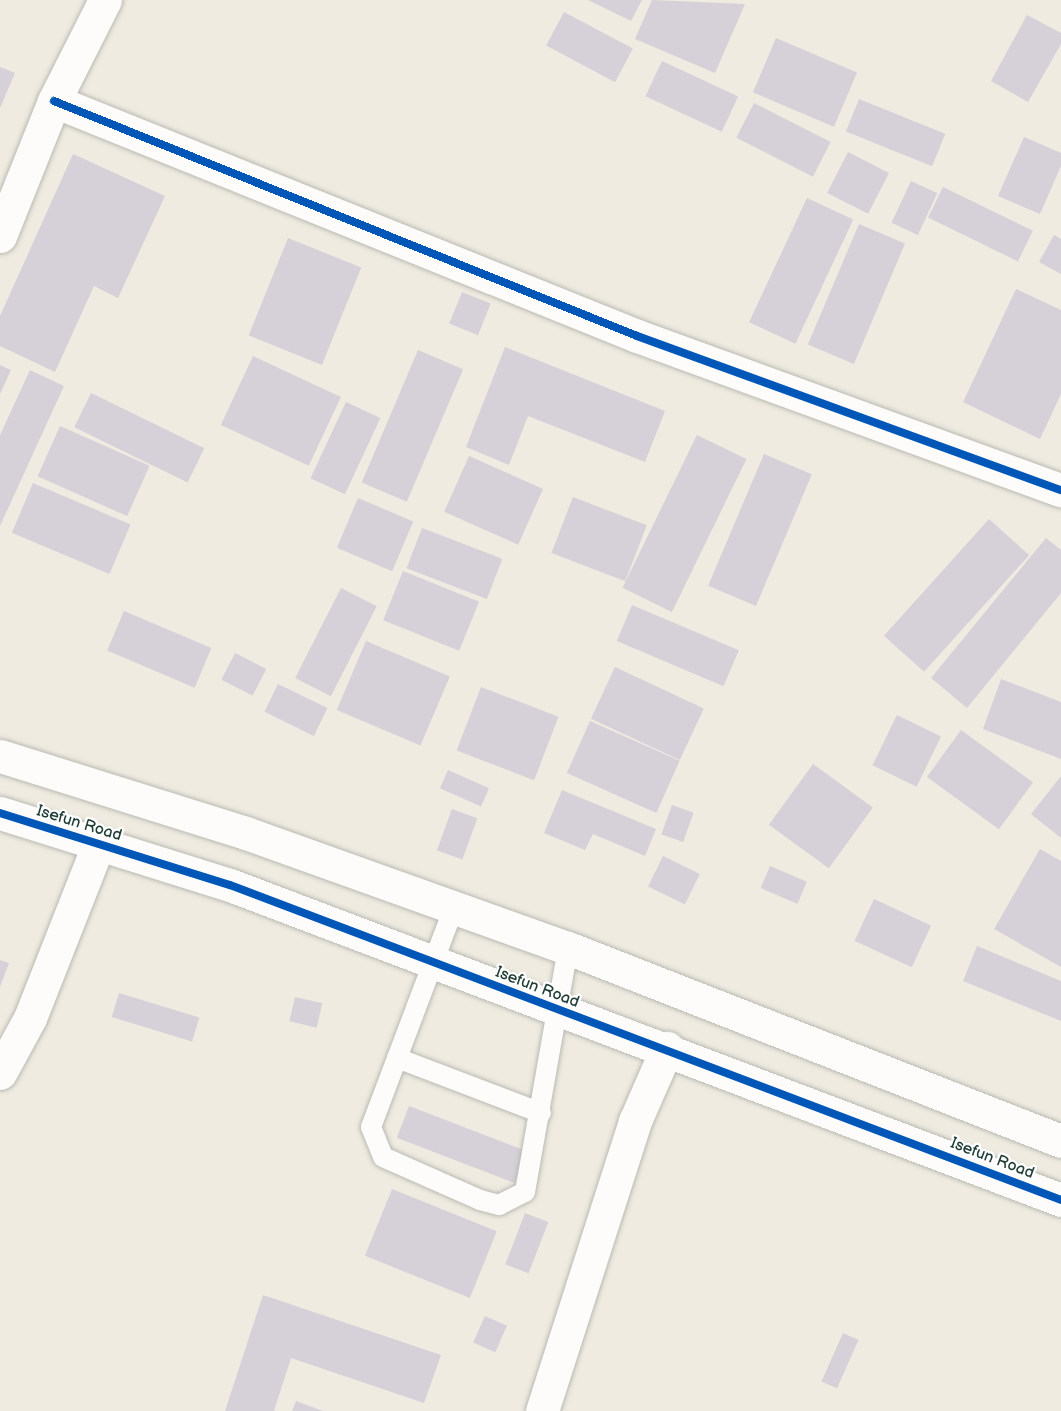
<!DOCTYPE html>
<html>
<head>
<meta charset="utf-8">
<style>
  body { margin:0 }
  #map { position:relative; width:1061px; height:1411px; overflow:hidden; background:#efebe1; font-family:"Balsamiq Sans",sans-serif }
  div>[style] { position:absolute }
  .building>* { inset:0; background:#d6d0d8; transform-origin:0 0 }
  .roads { filter:drop-shadow(0 0 2px #b9bab2) drop-shadow(0 0 2px #b9bab2) }
  .service>* { height:20px; margin:-10px; padding:0 10px; transform-origin:10px; border-radius:10px; background:#fdfcfa }
  .minor>* { height:33px; margin:-16.5px; padding:0 16.5px; transform-origin:16.5px; border-radius:16.5px; background:#fdfcfa }
  .tertiary>* { height:33px; margin:-16.5px; padding:0 16.5px; transform-origin:16.5px; border-radius:16.5px; background:#fdfcfa }
  .cycleway>* { height:8px; margin:-4px; padding:0 4px; transform-origin:4px; border-radius:4px; background:#0057b8 }
  span { translate:-50% -50%; white-space:nowrap; text-align:center; line-height:1.15; -webkit-text-stroke:4.5px #fff; paint-order:stroke }
  .street-label { font-size:16px; color:#1f3d34 }
</style>
</head>
<body>
<div id="map">
  <div class="building">
    <i style="clip-path:polygon(588px 0,642px 0,631px 21px)"></i>
    <i style="clip-path:polygon(652px 0,745px 4px,715px 73px,635px 39px)"></i>
    <i style="left:564px;top:12px;width:78px;height:38px;rotate:28deg"></i>
    <i style="clip-path:polygon(1027px 15px,1061px 33px,1061px 44px,1028px 102px,991px 81px)"></i>
    <i style="left:776px;top:38px;width:88px;height:59px;rotate:23deg"></i>
    <i style="left:662px;top:61px;width:84px;height:39px;rotate:25deg"></i>
    <i style="clip-path:polygon(0 67px,15px 73px,0 108px)"></i>
    <i style="left:859px;top:99px;width:93px;height:35px;rotate:22deg"></i>
    <i style="left:754px;top:103px;width:86px;height:39px;rotate:27deg"></i>
    <i style="clip-path:polygon(1024px 137px,1061px 153px,1061px 166px,1040px 214px,998px 196px)"></i>
    <i style="left:848px;top:152px;width:46px;height:46px;rotate:27deg"></i>
    <i style="clip-path:polygon(73px 154px,165px 196px,118px 298px,94px 286px,55px 372px,0 346px,0 316px)"></i>
    <i style="left:911px;top:181px;width:29px;height:46px;rotate:25deg"></i>
    <i style="left:943px;top:187px;width:100px;height:34px;rotate:26deg"></i>
    <i style="left:807px;top:198px;width:51px;height:137px;rotate:25deg"></i>
    <i style="left:859px;top:224px;width:50px;height:131px;rotate:23deg"></i>
    <i style="clip-path:polygon(1054px 235px,1061px 239px,1061px 274px,1039px 262px)"></i>
    <i style="left:288px;top:238px;width:79px;height:105px;rotate:22deg"></i>
    <i style="clip-path:polygon(1016px 289px,1061px 310px,1061px 394px,1040px 439px,963px 402px)"></i>
    <i style="left:462px;top:292px;width:31px;height:34px;rotate:22deg"></i>
    <i style="clip-path:polygon(505px 347px,665px 411px,645px 462px,528px 416px,509px 465px,466px 447px)"></i>
    <i style="left:418px;top:350px;width:49px;height:144px;rotate:23deg"></i>
    <i style="left:253px;top:356px;width:97px;height:76px;rotate:25deg"></i>
    <i style="clip-path:polygon(0 365px,11px 370px,0 394px)"></i>
    <i style="clip-path:polygon(30px 370px,64px 386px,0 526px,0 435px)"></i>
    <i style="left:91px;top:393px;width:126px;height:38px;rotate:26deg"></i>
    <i style="left:346px;top:402px;width:38px;height:84px;rotate:25deg"></i>
    <i style="left:60px;top:426px;width:98px;height:55px;rotate:24deg"></i>
    <i style="left:697px;top:435px;width:55px;height:170px;rotate:26deg"></i>
    <i style="left:764px;top:454px;width:52px;height:143px;rotate:23deg"></i>
    <i style="left:469px;top:456px;width:81px;height:61px;rotate:24deg"></i>
    <i style="left:33px;top:483px;width:106px;height:54px;rotate:23deg"></i>
    <i style="left:573px;top:497px;width:79px;height:60px;rotate:21deg"></i>
    <i style="left:358px;top:498px;width:60px;height:54px;rotate:23deg"></i>
    <i style="left:989px;top:519px;width:54px;height:157px;rotate:42deg"></i>
    <i style="left:422px;top:528px;width:86px;height:43px;rotate:21deg"></i>
    <i style="clip-path:polygon(1046px 538px,1061px 550px,1061px 593px,967px 708px,931px 678px)"></i>
    <i style="left:403px;top:571px;width:82px;height:53px;rotate:22deg"></i>
    <i style="left:341px;top:588px;width:40px;height:101px;rotate:27deg"></i>
    <i style="left:632px;top:605px;width:116px;height:39px;rotate:23deg"></i>
    <i style="left:124px;top:611px;width:95px;height:43px;rotate:23deg"></i>
    <i style="left:366px;top:641px;width:91px;height:75px;rotate:23deg"></i>
    <i style="left:235px;top:653px;width:35px;height:30px;rotate:27deg"></i>
    <i style="left:615px;top:667px;width:98px;height:57px;rotate:25deg"></i>
    <i style="clip-path:polygon(1001px 679px,1061px 702px,1061px 759px,983px 729px)"></i>
    <i style="left:278px;top:684px;width:55px;height:31px;rotate:26deg"></i>
    <i style="left:481px;top:687px;width:83px;height:68px;rotate:21deg"></i>
    <i style="left:897px;top:715px;width:49px;height:56px;rotate:26deg"></i>
    <i style="left:590px;top:721px;width:98px;height:57px;rotate:24deg"></i>
    <i style="left:961px;top:730px;width:89px;height:58px;rotate:36deg"></i>
    <i style="left:813px;top:764px;width:74px;height:75px;rotate:36deg"></i>
    <i style="left:448px;top:770px;width:45px;height:20px;rotate:24deg"></i>
    <i style="clip-path:polygon(1061px 776px,1061px 838px,1031px 814px)"></i>
    <i style="clip-path:polygon(562px 790px,656px 829px,645px 856px,593px 834px,585px 850px,544px 833px)"></i>
    <i style="left:672px;top:805px;width:23px;height:31px;rotate:20deg"></i>
    <i style="left:452px;top:809px;width:27px;height:44px;rotate:20deg"></i>
    <i style="clip-path:polygon(1040px 849px,1061px 861px,1061px 967px,994px 929px)"></i>
    <i style="left:663px;top:856px;width:41px;height:34px;rotate:26deg"></i>
    <i style="left:770px;top:866px;width:40px;height:24px;rotate:23deg"></i>
    <i style="left:874px;top:899px;width:63px;height:46px;rotate:25deg"></i>
    <i style="clip-path:polygon(977px 946px,1061px 981px,1061px 1021px,963px 981px)"></i>
    <i style="clip-path:polygon(0 960px,9px 963px,0 987px)"></i>
    <i style="left:119px;top:993px;width:84px;height:25px;rotate:17deg"></i>
    <i style="left:295px;top:997px;width:28px;height:25px;rotate:13deg"></i>
    <i style="left:409px;top:1106px;width:126px;height:34px;rotate:21deg"></i>
    <i style="left:392px;top:1189px;width:113px;height:72px;rotate:22deg"></i>
    <i style="left:525px;top:1213px;width:25px;height:55px;rotate:21deg"></i>
    <i style="clip-path:polygon(263px 1295px,441px 1355px,424px 1403px,291px 1358px,274px 1411px,225px 1411px)"></i>
    <i style="left:485px;top:1316px;width:24px;height:29px;rotate:24deg"></i>
    <i style="left:843px;top:1333px;width:17px;height:53px;rotate:24deg"></i>
    <i style="clip-path:polygon(296px 1401px,323px 1411px,292px 1411px)"></i>
  </div>
  <div class="roads">
    <div class="service">
      <i style="left:453px;top:910px;width:232px;rotate:110.7deg"></i>
      <i style="left:371px;top:1127px;width:32px;rotate:68deg"></i>
      <i style="left:383px;top:1157px;width:106px;rotate:23.9deg"></i>
      <i style="left:480px;top:1200px;width:20px;rotate:15deg"></i>
      <i style="left:499px;top:1205px;width:29px;rotate:-27deg"></i>
      <i style="left:525px;top:1192px;width:248px;rotate:-80deg"></i>
      <i style="left:397px;top:1058px;width:154px;rotate:20.9deg"></i>
    </div>
    <div class="minor">
      <i style="left:54px;top:101px;width:629px;rotate:21.95deg"></i>
      <i style="left:637px;top:336px;width:451px;rotate:20deg"></i>
      <i style="left:0;top:236px;width:145px;rotate:-68.2deg"></i>
      <i style="left:54px;top:101px;width:113px;rotate:-63.2deg"></i>
      <i style="left:0;top:1073px;width:63px;rotate:-61.4deg"></i>
      <i style="left:30px;top:1018px;width:186px;rotate:-68.5deg"></i>
      <i style="left:542px;top:1411px;width:305px;rotate:-72.2deg"></i>
      <i style="left:635px;top:1121px;width:80px;rotate:-66.3deg"></i>
    </div>
    <div class="tertiary">
      <i style="left:0;top:756px;width:258px;rotate:17.4deg"></i>
      <i style="left:246px;top:833px;width:342px;rotate:19.7deg"></i>
      <i style="left:568px;top:948px;width:529px;rotate:21.38deg"></i>
      <i style="left:0;top:813px;width:241px;rotate:17.4deg"></i>
      <i style="left:230px;top:885px;width:889px;rotate:20.76deg"></i>
    </div>
  </div>
  <div class="cycleway">
    <i style="left:54px;top:101px;width:629px;rotate:21.95deg"></i>
    <i style="left:637px;top:336px;width:451px;rotate:20deg"></i>
    <i style="left:0;top:813px;width:241px;rotate:17.4deg"></i>
    <i style="left:230px;top:885px;width:889px;rotate:20.76deg"></i>
  </div>
  <div class="street-label">
    <span style="left:79px;top:824px;rotate:17deg">Isefun Road</span>
    <span style="left:537px;top:988px;rotate:21deg">Isefun Road</span>
    <span style="left:992px;top:1159px;rotate:21deg">Isefun Road</span>
  </div>
</div>
</body>
</html>
